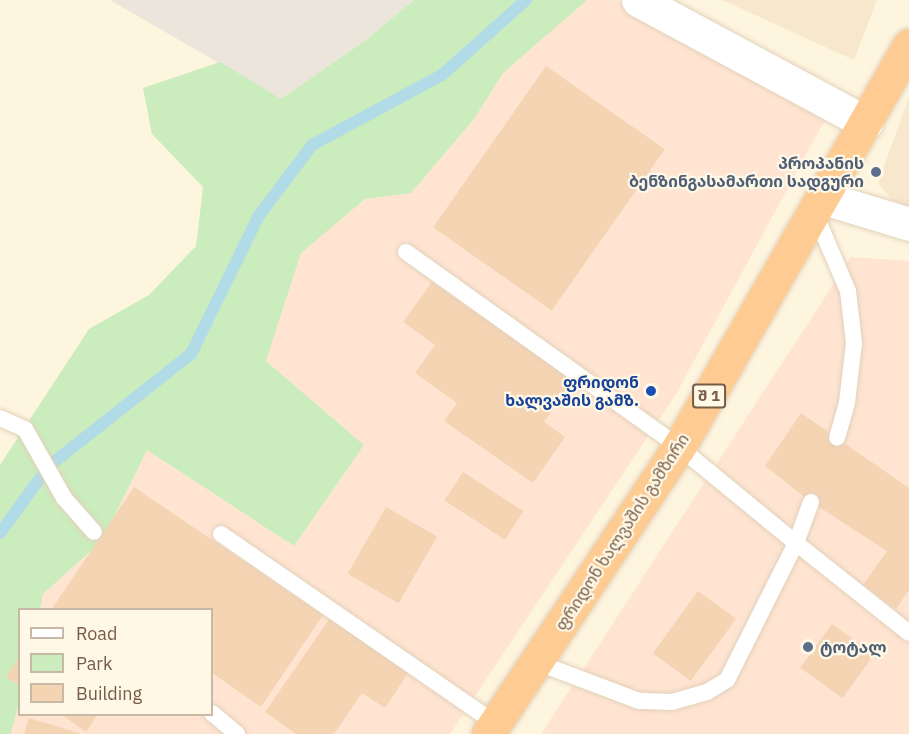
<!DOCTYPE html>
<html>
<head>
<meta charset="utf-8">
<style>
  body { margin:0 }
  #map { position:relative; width:909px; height:734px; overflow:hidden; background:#fef5df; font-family:"IBM Plex Sans","Noto Sans Georgian",sans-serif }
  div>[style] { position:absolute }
  .residential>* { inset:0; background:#f6e7cd }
  .commercial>* { inset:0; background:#ffe4d2 }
  .industrial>* { inset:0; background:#ebe5db }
  .green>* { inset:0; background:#cbecbd }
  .stream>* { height:12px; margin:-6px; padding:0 6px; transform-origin:6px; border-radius:6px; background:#b2dbe8 }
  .building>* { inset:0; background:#f5d4b4; transform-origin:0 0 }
  .roads { filter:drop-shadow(0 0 2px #e2d1ba) drop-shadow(0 0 2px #e2d1ba) }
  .service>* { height:16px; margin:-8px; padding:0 8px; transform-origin:8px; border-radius:8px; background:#fff }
  .minor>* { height:33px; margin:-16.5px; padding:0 16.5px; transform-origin:16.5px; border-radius:16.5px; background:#fff }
  .trunk>* { height:33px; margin:-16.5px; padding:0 16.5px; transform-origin:16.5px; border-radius:16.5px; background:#fecc92 }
  .dots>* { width:16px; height:16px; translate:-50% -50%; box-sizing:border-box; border:3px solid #fff8e7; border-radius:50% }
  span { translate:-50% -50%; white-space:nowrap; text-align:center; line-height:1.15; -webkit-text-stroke:4.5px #fff8e7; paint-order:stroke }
  .shield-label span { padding:2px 4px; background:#fff8e7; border:2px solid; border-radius:4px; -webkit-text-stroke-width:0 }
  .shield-label { font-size:15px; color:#765b45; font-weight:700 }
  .service-label { font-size:16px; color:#4e5e75; font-weight:700 }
  .right { translate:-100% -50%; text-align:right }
  .left { translate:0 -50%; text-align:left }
  .transit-label { font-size:16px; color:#164399; font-weight:700 }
  .street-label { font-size:16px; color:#765b45 }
  .legend { position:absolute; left:18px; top:608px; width:195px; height:108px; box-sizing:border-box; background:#fff8e7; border:2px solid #c8b9a6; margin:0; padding:8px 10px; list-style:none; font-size:18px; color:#765b45 }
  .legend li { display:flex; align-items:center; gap:12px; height:30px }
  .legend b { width:30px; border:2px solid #c8b9a6 }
</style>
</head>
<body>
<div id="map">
  <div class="residential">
    <i style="clip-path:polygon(722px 0,877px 0,854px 60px)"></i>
    <i style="clip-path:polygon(909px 97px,909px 206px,892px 200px,878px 183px)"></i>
  </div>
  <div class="commercial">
    <i style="clip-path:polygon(587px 0,616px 0,825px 120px,676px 394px,450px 734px,11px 734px,19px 702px,20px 714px,212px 714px,212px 610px,40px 609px,43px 594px,102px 541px,147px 450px,294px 546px,364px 445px,266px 361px,301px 252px,365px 199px,411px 193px,474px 119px,503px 73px)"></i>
    <i style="clip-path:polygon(851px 257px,909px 261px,909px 734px,541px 734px)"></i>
  </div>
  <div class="industrial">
    <i style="clip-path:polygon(110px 0,414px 0,366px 40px,281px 99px)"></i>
  </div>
  <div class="green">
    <i style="clip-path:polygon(414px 0,587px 0,503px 73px,474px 119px,411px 193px,365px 199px,301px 253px,266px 361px,364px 445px,294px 546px,147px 450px,102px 541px,43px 594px,40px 609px,20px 610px,19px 702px,11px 734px,0 734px,0 465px,89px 329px,149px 295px,196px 246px,203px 187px,152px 134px,143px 88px,220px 62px,281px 99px,366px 40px)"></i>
  </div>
  <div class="stream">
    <i style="left:0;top:533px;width:83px;rotate:-53.8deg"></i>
    <i style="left:49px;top:466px;width:181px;rotate:-38.3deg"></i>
    <i style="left:191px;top:354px;width:153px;rotate:-63.9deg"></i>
    <i style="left:258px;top:217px;width:90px;rotate:-53.1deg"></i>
    <i style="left:312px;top:145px;width:148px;rotate:-28.3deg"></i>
    <i style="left:442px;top:75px;width:113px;rotate:-41.8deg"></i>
  </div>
  <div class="building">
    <i style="left:546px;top:66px;width:145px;height:197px;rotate:35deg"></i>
    <i style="clip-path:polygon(432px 282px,573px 381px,544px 422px,565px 437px,533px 483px,444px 421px,457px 403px,415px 373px,435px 345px,403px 322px)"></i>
    <i style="clip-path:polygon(801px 413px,909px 488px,909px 590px,896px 609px,863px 585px,887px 551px,811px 502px,765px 466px)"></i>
    <i style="left:463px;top:472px;width:72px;height:34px;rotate:33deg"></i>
    <i style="clip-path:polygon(134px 487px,323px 615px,261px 707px,212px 673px,212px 610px,51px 610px)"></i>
    <i style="left:386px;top:507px;width:59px;height:77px;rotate:30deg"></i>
    <i style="left:698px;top:591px;width:47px;height:77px;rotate:36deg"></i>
    <i style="clip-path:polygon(330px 618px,409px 672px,385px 708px,362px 693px,334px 734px,296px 734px,265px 712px)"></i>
    <i style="left:832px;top:624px;width:52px;height:54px;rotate:36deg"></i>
    <i style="clip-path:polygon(20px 656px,20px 686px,6px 677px)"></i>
    <i style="clip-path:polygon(61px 714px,98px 714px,86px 732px)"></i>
    <i style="clip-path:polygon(29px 718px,79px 733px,79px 734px,24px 734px)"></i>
  </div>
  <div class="roads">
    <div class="service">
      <i style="left:815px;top:214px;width:84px;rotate:66.8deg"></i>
      <i style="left:848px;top:291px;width:52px;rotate:83.4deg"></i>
      <i style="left:854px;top:343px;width:60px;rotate:96.7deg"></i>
      <i style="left:847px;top:403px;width:36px;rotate:106deg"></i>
      <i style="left:406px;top:252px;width:335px;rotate:35.5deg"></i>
      <i style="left:679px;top:447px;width:151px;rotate:39.4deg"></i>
      <i style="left:796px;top:543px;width:153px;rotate:116.7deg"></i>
      <i style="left:727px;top:680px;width:23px;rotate:149deg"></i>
      <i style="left:707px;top:692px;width:36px;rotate:164deg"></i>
      <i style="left:672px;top:702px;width:33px;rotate:-178deg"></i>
      <i style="left:639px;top:701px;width:110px;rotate:-159.3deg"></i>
      <i style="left:0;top:418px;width:27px;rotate:24deg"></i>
      <i style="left:25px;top:429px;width:79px;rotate:60.5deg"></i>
      <i style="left:64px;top:498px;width:45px;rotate:48.6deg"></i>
      <i style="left:811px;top:502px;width:44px;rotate:110.1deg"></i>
      <i style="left:796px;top:543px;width:144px;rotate:38.5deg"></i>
      <i style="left:221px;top:534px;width:333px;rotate:34.6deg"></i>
      <i style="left:212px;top:713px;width:33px;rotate:40deg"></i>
    </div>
    <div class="minor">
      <i style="left:638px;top:0;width:259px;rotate:28.3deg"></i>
      <i style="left:824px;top:198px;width:89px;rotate:17deg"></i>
    </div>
    <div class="trunk">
      <i style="left:488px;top:734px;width:345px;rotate:-56.4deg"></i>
      <i style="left:679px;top:447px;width:463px;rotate:-60.2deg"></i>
    </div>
  </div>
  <div class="dots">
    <i style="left:876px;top:172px;background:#5c6f8a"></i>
    <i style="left:651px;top:391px;background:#1a4fb4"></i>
    <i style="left:808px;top:647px;background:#5c6f8a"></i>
  </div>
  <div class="shield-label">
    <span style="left:709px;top:396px">შ 1</span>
  </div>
  <div class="service-label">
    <span class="right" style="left:864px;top:172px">პროპანის<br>ბენზინგასამართი სადგური</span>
    <span class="left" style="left:820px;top:647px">ტოტალ</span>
  </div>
  <div class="transit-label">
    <span class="right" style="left:639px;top:391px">ფრიდონ<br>ხალვაშის გამზ.</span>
  </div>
  <div class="street-label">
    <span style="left:622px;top:532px;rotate:-57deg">ფრიდონ ხალვაშის გამზირი</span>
  </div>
  <ul class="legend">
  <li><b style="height:8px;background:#fff"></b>Road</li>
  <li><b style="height:16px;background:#cbecbd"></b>Park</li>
  <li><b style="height:16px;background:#f5d4b4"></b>Building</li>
  </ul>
</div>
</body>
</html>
